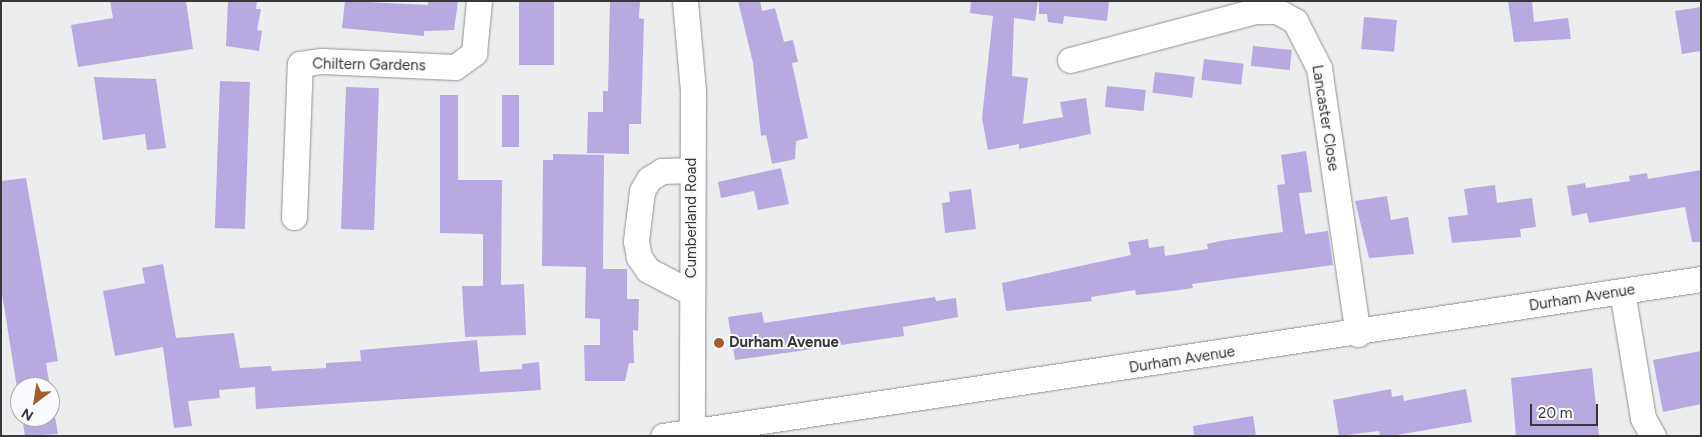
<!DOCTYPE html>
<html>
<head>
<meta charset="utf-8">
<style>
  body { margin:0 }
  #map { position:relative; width:1702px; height:437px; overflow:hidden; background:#ebedef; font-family:Figtree,sans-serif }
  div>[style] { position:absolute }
  .building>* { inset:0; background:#b8a9e1; transform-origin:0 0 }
  .roads { filter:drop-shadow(0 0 1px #919295) drop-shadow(0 0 1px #919295) }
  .minor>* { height:25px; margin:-12.5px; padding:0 12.5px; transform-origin:12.5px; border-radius:12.5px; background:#fff }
  .dots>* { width:14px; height:14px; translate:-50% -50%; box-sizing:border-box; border:2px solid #f9fafd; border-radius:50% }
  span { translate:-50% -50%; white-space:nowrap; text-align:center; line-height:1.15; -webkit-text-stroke:4px #f9fafd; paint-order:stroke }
  .street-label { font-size:15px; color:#363738 }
  .poi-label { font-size:15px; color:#363738; font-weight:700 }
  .left { translate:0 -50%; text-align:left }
  .frame { position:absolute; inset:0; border:2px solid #363738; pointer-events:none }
  .north { position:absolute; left:10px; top:377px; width:50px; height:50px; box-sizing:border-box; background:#f9fafd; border:1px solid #abacae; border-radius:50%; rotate:211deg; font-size:14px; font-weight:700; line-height:20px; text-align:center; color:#363738 }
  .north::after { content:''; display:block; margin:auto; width:18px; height:22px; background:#a05d2d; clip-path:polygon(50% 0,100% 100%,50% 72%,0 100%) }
  .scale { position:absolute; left:1530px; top:404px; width:68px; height:22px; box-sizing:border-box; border:2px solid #363738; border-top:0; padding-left:6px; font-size:15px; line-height:18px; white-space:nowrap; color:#363738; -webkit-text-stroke:4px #f9fafd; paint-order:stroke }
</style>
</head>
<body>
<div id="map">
  <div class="building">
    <i style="clip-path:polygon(110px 1px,186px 1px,193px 49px,78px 67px,71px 25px,113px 18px)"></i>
    <i style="clip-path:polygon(228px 1px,257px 1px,256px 9px,261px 9px,257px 30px,262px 31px,259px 51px,226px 46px)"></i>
    <i style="clip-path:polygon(345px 1px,428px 5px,428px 1px,458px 1px,454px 30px,424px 31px,424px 36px,342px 28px)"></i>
    <i style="left:519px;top:1px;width:35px;height:64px"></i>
    <i style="clip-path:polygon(610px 1px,640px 1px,639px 18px,644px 19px,641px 124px,629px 124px,629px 154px,587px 153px,588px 112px,603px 112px,603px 91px,608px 91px)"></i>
    <i style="clip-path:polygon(738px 1px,760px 1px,762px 11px,775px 8px,784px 42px,793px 40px,798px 62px,792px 63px,808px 138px,796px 141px,795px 159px,772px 164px,766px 135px,761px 136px,753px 63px)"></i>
    <i style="clip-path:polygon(971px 1px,1038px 1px,1035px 21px,1014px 18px,1012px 76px,1028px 78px,1023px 124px,1063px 117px,1060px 102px,1086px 98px,1091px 134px,1019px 149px,1019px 144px,988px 150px,982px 118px,993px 16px,970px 13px)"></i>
    <i style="clip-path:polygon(1039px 1px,1109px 1px,1107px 21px,1064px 16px,1063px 24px,1048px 22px,1047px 14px,1039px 14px)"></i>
    <i style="clip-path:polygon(1508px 1px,1532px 1px,1534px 22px,1568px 18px,1571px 39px,1514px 42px)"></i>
    <i style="clip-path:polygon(1701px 7px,1701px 51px,1682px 54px,1675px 11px)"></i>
    <i style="left:1364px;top:17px;width:33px;height:32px;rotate:5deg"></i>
    <i style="left:1253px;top:46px;width:39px;height:20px;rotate:6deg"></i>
    <i style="left:1204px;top:59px;width:40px;height:21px;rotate:7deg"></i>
    <i style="left:1155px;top:72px;width:40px;height:21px;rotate:7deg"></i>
    <i style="clip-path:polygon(94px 77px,156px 79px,166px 148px,147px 150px,145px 134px,103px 140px)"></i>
    <i style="left:220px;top:81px;width:30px;height:147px;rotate:2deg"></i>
    <i style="left:1107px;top:86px;width:39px;height:21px;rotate:6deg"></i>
    <i style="left:346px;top:87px;width:33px;height:142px;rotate:2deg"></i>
    <i style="clip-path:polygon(440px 95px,458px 95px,458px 180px,502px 180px,501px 285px,524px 284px,526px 335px,465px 337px,462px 286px,483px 286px,483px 234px,440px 233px)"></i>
    <i style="left:502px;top:95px;width:17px;height:52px"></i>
    <i style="clip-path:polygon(1306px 151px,1312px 192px,1299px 193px,1305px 234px,1328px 231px,1333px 265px,1192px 284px,1193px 288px,1172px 291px,1136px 295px,1135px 290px,1091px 297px,1092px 301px,1006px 311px,1002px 283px,1131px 255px,1128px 242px,1148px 239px,1149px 248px,1164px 246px,1165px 256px,1208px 249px,1207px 244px,1220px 241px,1283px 232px,1277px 185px,1285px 184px,1281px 155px)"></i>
    <i style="clip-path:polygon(553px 154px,604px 155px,603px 269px,627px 269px,627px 299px,639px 299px,638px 331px,633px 330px,634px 363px,629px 363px,625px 381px,585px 381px,584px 345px,600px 345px,600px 319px,585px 318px,586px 267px,542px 266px,543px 160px,553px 160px)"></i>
    <i style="clip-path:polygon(781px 168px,789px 204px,758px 210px,754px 191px,721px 198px,718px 182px)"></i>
    <i style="clip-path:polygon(1701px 170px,1701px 242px,1692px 242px,1685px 207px,1589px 223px,1587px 213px,1572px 216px,1567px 186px,1585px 183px,1586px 188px,1630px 181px,1629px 176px,1647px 173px,1648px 179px)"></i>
    <i style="clip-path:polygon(26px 178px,58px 361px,46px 363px,50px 387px,20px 387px,20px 407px,1px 287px,1px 181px)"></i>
    <i style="clip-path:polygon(1495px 185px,1497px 203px,1532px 198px,1536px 227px,1520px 229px,1521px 237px,1452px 243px,1448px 217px,1468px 215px,1464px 189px)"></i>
    <i style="clip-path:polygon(971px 189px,976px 229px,945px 233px,942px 203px,950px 202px,949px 192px)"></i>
    <i style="clip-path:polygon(1387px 196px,1391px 220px,1408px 217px,1414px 254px,1369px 258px,1355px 201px)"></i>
    <i style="clip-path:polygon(163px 264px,176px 338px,234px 333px,240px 368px,271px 366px,272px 371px,326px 368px,326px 363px,361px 361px,360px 350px,477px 340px,480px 372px,522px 369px,522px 364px,539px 362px,541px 390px,256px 409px,255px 387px,219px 390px,220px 398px,188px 401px,192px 426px,174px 428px,163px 347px,115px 356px,103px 291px,145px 283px,142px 268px)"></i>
    <i style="clip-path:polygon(935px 297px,936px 301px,956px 298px,958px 317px,903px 327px,904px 336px,735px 360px,728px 317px,762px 312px,764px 323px)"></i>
    <i style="clip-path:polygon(1701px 351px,1701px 404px,1663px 412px,1653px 360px)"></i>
    <i style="clip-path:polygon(1592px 368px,1599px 436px,1516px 436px,1511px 378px)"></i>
    <i style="clip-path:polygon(50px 388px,58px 434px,25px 436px,22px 417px,50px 417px)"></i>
    <i style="clip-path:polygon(1391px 389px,1392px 397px,1403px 395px,1404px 401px,1466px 389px,1472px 422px,1391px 436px,1380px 436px,1379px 431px,1339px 436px,1333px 400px)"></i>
    <i style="clip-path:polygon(1253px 416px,1256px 436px,1194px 436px,1193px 426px)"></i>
  </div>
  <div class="roads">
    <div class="minor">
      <i style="left:685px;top:1px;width:90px;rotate:84.9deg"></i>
      <i style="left:693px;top:91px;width:345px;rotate:90.2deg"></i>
      <i style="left:1070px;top:60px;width:191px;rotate:-14.8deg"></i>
      <i style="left:1255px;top:11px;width:22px"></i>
      <i style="left:1277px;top:11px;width:21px;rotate:29deg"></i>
      <i style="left:1295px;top:21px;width:53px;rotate:62.9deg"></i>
      <i style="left:1319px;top:68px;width:269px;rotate:81.7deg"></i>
      <i style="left:294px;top:217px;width:153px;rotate:-87.8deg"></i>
      <i style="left:300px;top:64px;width:22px;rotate:-8deg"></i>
      <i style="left:322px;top:61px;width:133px;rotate:2.6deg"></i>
      <i style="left:455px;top:67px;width:24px;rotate:-36deg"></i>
      <i style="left:474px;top:53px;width:52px;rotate:-84.5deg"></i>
      <i style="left:1622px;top:291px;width:129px;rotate:80.6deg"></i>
      <i style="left:1643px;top:418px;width:21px;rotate:61deg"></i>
      <i style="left:692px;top:293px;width:50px;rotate:-152.4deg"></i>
      <i style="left:648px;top:270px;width:16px;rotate:-125deg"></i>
      <i style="left:639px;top:257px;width:16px;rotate:-101deg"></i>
      <i style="left:636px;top:241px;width:50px;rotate:-83.2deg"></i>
      <i style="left:642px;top:191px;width:14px;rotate:-60deg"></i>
      <i style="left:649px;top:179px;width:15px;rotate:-32deg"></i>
      <i style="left:662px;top:171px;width:30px;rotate:-2deg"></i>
      <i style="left:663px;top:436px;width:1050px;rotate:-8.6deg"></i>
    </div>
  </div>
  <div class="dots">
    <i style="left:719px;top:343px;background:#a05d2d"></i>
  </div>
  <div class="street-label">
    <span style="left:369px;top:65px;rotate:1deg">Chiltern Gardens</span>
    <span style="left:1325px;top:118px;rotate:81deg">Lancaster Close</span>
    <span style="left:692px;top:218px;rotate:-90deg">Cumberland Road</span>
    <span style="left:1582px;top:298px;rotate:-9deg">Durham Avenue</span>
    <span style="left:1182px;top:360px;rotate:-9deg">Durham Avenue</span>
  </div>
  <div class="poi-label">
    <span class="left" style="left:729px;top:343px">Durham Avenue</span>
  </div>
  <div class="frame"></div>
  <div class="north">N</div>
  <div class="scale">20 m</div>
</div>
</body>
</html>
